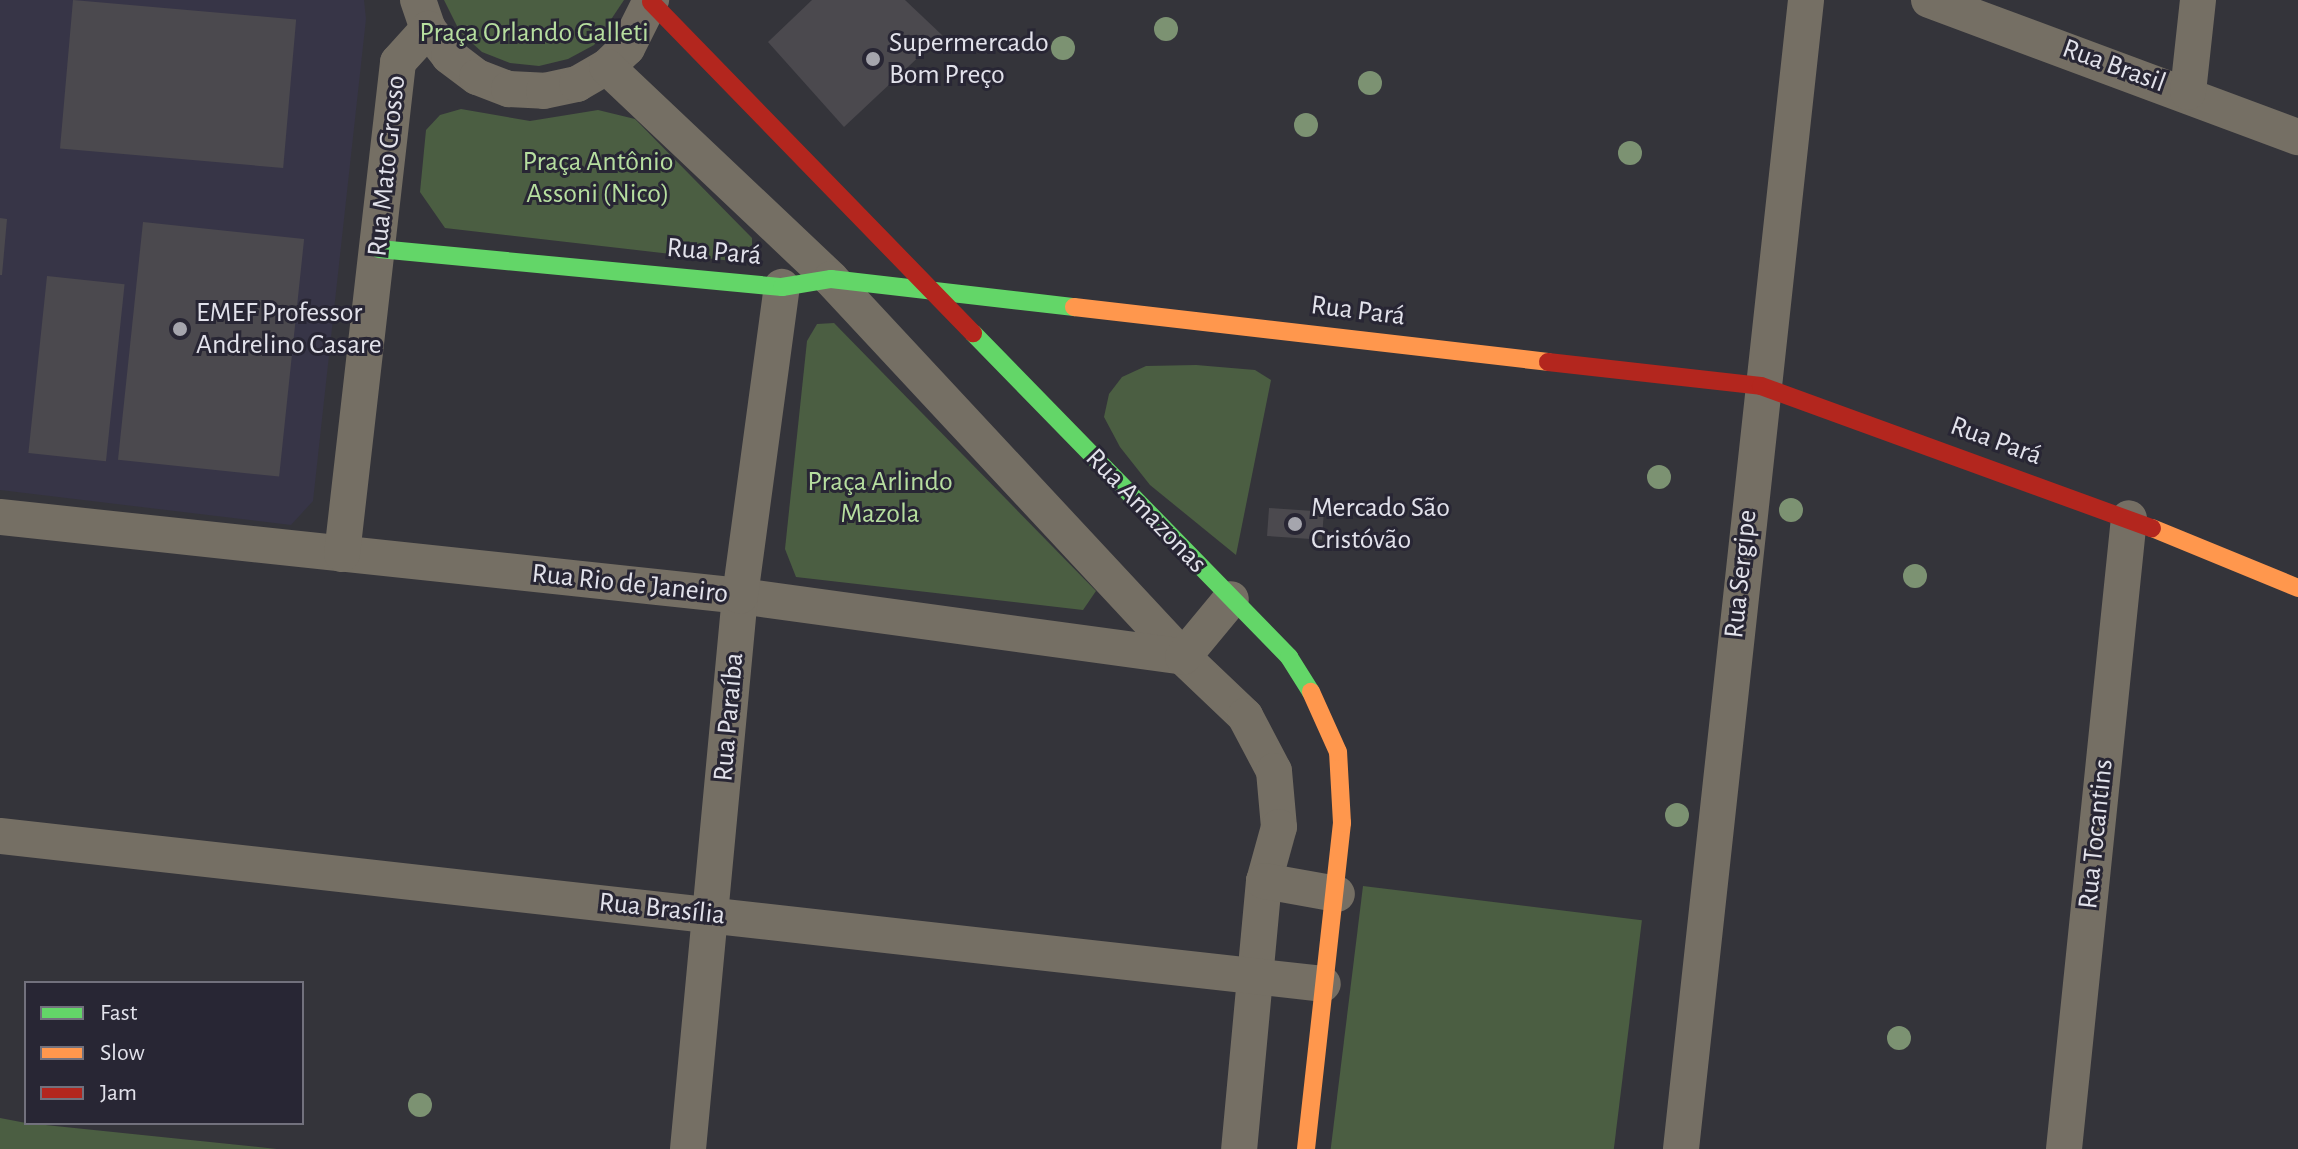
<!DOCTYPE html>
<html>
<head>
<meta charset="utf-8">
<style>
  body { margin:0 }
  #map { position:relative; width:2298px; height:1149px; overflow:hidden; background:#34343a; font-family:"Alegreya Sans",sans-serif }
  div>[style] { position:absolute }
  .built>* { inset:0; background:#373547 }
  .green>* { inset:0; background:#4b5e42; transform-origin:0 0 }
  .building>* { inset:0; background:#4b494e; transform-origin:0 0 }
  .street>* { height:36px; margin:-18px; padding:0 18px; transform-origin:18px; border-radius:18px; background:#756f64 }
  .fast>* { height:18px; margin:-9px; padding:0 9px; transform-origin:9px; border-radius:9px; background:#63d668 }
  .slow>* { height:18px; margin:-9px; padding:0 9px; transform-origin:9px; border-radius:9px; background:#ff974d }
  .jam>* { height:18px; margin:-9px; padding:0 9px; transform-origin:9px; border-radius:9px; background:#b3261e }
  .trees>* { width:24px; height:24px; margin:-12px; border-radius:50%; background:#7c9272 }
  .dots>* { width:22px; height:22px; translate:-50% -50%; box-sizing:border-box; border:4px solid #282634; border-radius:50% }
  span { translate:-50% -50%; white-space:nowrap; text-align:center; line-height:1.15; -webkit-text-stroke:6px #282634; paint-order:stroke }
  .park-label { font-size:28px; color:#b6de9f }
  .poi-label { font-size:28px; color:#e2e2eb }
  .left { translate:0 -50%; text-align:left }
  .street-label { font-size:28px; color:#e2e2eb }
  .legend { position:absolute; left:24px; top:981px; width:280px; height:144px; box-sizing:border-box; background:#282634; border:2px solid #72717d; margin:0; padding:10px 14px; list-style:none; font-size:24px; color:#e2e2eb }
  .legend li { display:flex; align-items:center; gap:16px; height:40px }
  .legend b { width:40px; border:2px solid #72717d }
</style>
</head>
<body>
<div id="map">
  <div class="built">
    <i style="clip-path:polygon(0 0,364px 0,366px 19px,313px 501px,291px 525px,0 490px)"></i>
  </div>
  <div class="green">
    <i style="clip-path:polygon(444px 0,624px 0,594px 45px,568px 59px,539px 66px,510px 63px,482px 52px,460px 32px)"></i>
    <i style="clip-path:polygon(461px 109px,530px 121px,598px 110px,635px 119px,752px 238px,752px 255px,732px 261px,445px 228px,420px 192px,426px 130px,440px 115px)"></i>
    <i style="clip-path:polygon(834px 323px,1096px 591px,1083px 610px,796px 577px,785px 549px,807px 341px,817px 324px)"></i>
    <i style="clip-path:polygon(1196px 365px,1255px 370px,1271px 380px,1236px 555px,1150px 485px,1120px 447px,1104px 417px,1109px 394px,1122px 377px,1146px 366px)"></i>
    <i style="left:1363px;top:886px;width:281px;height:265px;rotate:7deg"></i>
    <i style="clip-path:polygon(0 1118px,26px 1123px,277px 1149px,0 1149px)"></i>
  </div>
  <div class="building">
    <i style="left:73px;top:0;width:224px;height:149px;rotate:5deg"></i>
    <i style="clip-path:polygon(812px 0,905px 0,942px 35px,844px 127px,768px 42px)"></i>
    <i style="clip-path:polygon(0 218px,7px 219px,2px 275px,0 275px)"></i>
    <i style="left:143px;top:222px;width:162px;height:239px;rotate:6deg"></i>
    <i style="left:47px;top:276px;width:78px;height:178px;rotate:6deg"></i>
    <i style="left:1269px;top:508px;width:55px;height:28px;rotate:4deg"></i>
  </div>
  <div class="street">
    <i style="left:418px;top:0;width:31px;rotate:71deg"></i>
    <i style="left:428px;top:29px;width:34px;rotate:52deg"></i>
    <i style="left:449px;top:56px;width:35px;rotate:37deg"></i>
    <i style="left:477px;top:77px;width:34px;rotate:21deg"></i>
    <i style="left:509px;top:89px;width:35px;rotate:3deg"></i>
    <i style="left:544px;top:91px;width:34px;rotate:-12deg"></i>
    <i style="left:577px;top:84px;width:34px;rotate:-30deg"></i>
    <i style="left:607px;top:67px;width:28px;rotate:-44deg"></i>
    <i style="left:627px;top:48px;width:54px;rotate:-63.4deg"></i>
    <i style="left:1929px;top:0;width:394px;rotate:20.4deg"></i>
    <i style="left:607px;top:67px;width:308px;rotate:43.4deg"></i>
    <i style="left:831px;top:279px;width:517px;rotate:47.04deg"></i>
    <i style="left:1183px;top:657px;width:86px;rotate:43.6deg"></i>
    <i style="left:1245px;top:716px;width:62px;rotate:62.2deg"></i>
    <i style="left:1274px;top:771px;width:56px;rotate:84.9deg"></i>
    <i style="left:1279px;top:827px;width:56px;rotate:105.5deg"></i>
    <i style="left:1264px;top:881px;width:269px;rotate:95.3deg"></i>
    <i style="left:2188px;top:92px;width:93px;rotate:-83.8deg"></i>
    <i style="left:0;top:517px;width:744px;rotate:6.09deg"></i>
    <i style="left:740px;top:596px;width:447px;rotate:7.8deg"></i>
    <i style="left:1183px;top:657px;width:75px;rotate:-50.4deg"></i>
    <i style="left:342px;top:554px;width:495px;rotate:-83.5deg"></i>
    <i style="left:398px;top:62px;width:45px;rotate:-47.7deg"></i>
    <i style="left:0;top:836px;width:1331px;rotate:6.38deg"></i>
    <i style="left:1264px;top:881px;width:74px;rotate:10.1deg"></i>
    <i style="left:688px;top:1149px;width:555px;rotate:-84.63deg"></i>
    <i style="left:740px;top:596px;width:312px;rotate:-82.3deg"></i>
    <i style="left:1681px;top:1149px;width:1156px;rotate:-83.79deg"></i>
    <i style="left:2064px;top:1149px;width:634px;rotate:-84.12deg"></i>
  </div>
  <div class="fast">
    <i style="left:379px;top:249px;width:405px;rotate:5.4deg"></i>
    <i style="left:782px;top:287px;width:50px;rotate:-9.3deg"></i>
    <i style="left:831px;top:279px;width:245px;rotate:6.6deg"></i>
    <i style="left:973px;top:333px;width:453px;rotate:45.7deg"></i>
    <i style="left:1289px;top:657px;width:41px;rotate:57.8deg"></i>
  </div>
  <div class="slow">
    <i style="left:1074px;top:307px;width:477px;rotate:6.6deg"></i>
    <i style="left:2152px;top:528px;width:158px;rotate:22.3deg"></i>
    <i style="left:1306px;top:1149px;width:328px;rotate:-83.7deg"></i>
    <i style="left:1342px;top:823px;width:71px;rotate:-93.2deg"></i>
    <i style="left:1338px;top:752px;width:66px;rotate:-114.2deg"></i>
  </div>
  <div class="jam">
    <i style="left:651px;top:2px;width:462px;rotate:45.8deg"></i>
    <i style="left:1548px;top:362px;width:214px;rotate:6.4deg"></i>
    <i style="left:1761px;top:386px;width:416px;rotate:20deg"></i>
  </div>
  <div class="trees">
    <i style="left:1166px;top:29px"></i>
    <i style="left:1063px;top:48px"></i>
    <i style="left:1370px;top:83px"></i>
    <i style="left:1306px;top:125px"></i>
    <i style="left:1630px;top:153px"></i>
    <i style="left:1659px;top:477px"></i>
    <i style="left:1791px;top:510px"></i>
    <i style="left:1915px;top:576px"></i>
    <i style="left:1677px;top:815px"></i>
    <i style="left:1899px;top:1038px"></i>
    <i style="left:420px;top:1105px"></i>
  </div>
  <div class="dots">
    <i style="left:873px;top:59px;background:#a5a5ad"></i>
    <i style="left:180px;top:329px;background:#a5a5ad"></i>
    <i style="left:1295px;top:524px;background:#a5a5ad"></i>
  </div>
  <div class="park-label">
    <span style="left:534px;top:33px">Praça Orlando Galleti</span>
    <span style="left:598px;top:178px">Praça Antônio<br>Assoni (Nico)</span>
    <span style="left:880px;top:498px">Praça Arlindo<br>Mazola</span>
  </div>
  <div class="poi-label">
    <span class="left" style="left:889px;top:59px">Supermercado<br>Bom Preço</span>
    <span class="left" style="left:196px;top:329px">EMEF Professor<br>Andrelino Casare</span>
    <span class="left" style="left:1311px;top:524px">Mercado São<br>Cristóvão</span>
  </div>
  <div class="street-label">
    <span style="left:2114px;top:66px;rotate:20deg">Rua Brasil</span>
    <span style="left:387px;top:166px;rotate:-84deg">Rua Mato Grosso</span>
    <span style="left:714px;top:252px;rotate:5deg">Rua Pará</span>
    <span style="left:1358px;top:311px;rotate:7deg">Rua Pará</span>
    <span style="left:1996px;top:441px;rotate:20deg">Rua Pará</span>
    <span style="left:1146px;top:511px;rotate:46deg">Rua Amazonas</span>
    <span style="left:1741px;top:574px;rotate:-84deg">Rua Sergipe</span>
    <span style="left:630px;top:584px;rotate:6deg">Rua Rio de Janeiro</span>
    <span style="left:729px;top:717px;rotate:-85deg">Rua Paraíba</span>
    <span style="left:2096px;top:834px;rotate:-84deg">Rua Tocantins</span>
    <span style="left:662px;top:909px;rotate:6deg">Rua Brasília</span>
  </div>
  <ul class="legend">
  <li><b style="height:10px;background:#63d668"></b>Fast</li>
  <li><b style="height:10px;background:#ff974d"></b>Slow</li>
  <li><b style="height:10px;background:#b3261e"></b>Jam</li>
  </ul>
</div>
</body>
</html>
